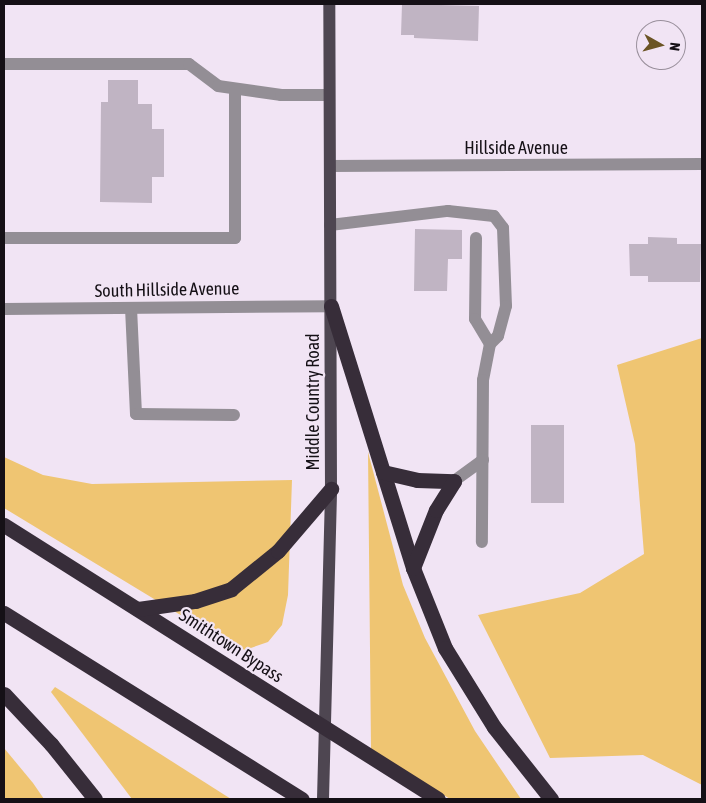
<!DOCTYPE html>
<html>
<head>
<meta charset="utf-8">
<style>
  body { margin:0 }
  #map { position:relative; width:706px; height:803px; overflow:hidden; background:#f1e4f4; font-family:"Asap Condensed",sans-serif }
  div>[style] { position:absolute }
  .green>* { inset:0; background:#efc572 }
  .building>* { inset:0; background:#c0b4c3; transform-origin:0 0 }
  .lane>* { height:12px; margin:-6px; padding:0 6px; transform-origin:6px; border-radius:6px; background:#938e95 }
  .street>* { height:12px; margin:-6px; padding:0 6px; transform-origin:6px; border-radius:6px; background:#938e95 }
  .primary>* { height:12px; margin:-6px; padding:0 6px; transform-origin:6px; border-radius:6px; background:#4e4651 }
  .highway>* { height:15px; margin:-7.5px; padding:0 7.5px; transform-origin:7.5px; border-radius:7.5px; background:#372d39 }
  span { translate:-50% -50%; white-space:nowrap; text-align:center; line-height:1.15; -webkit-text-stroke:4.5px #f1e4f4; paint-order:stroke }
  .street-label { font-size:18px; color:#151016 }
  .frame { position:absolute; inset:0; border:5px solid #151016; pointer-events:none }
  .north { position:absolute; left:636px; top:20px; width:50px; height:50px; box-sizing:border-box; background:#f1e4f4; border:1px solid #998f9b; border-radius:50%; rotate:97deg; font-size:14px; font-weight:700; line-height:20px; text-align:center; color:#151016 }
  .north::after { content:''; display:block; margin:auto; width:18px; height:22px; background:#6b5424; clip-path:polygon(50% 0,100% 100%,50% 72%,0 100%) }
</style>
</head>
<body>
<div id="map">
  <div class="green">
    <i style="clip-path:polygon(702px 338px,702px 785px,643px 755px,550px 758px,478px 615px,580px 593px,644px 554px,635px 444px,617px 365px)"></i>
    <i style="clip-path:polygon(368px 452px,403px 585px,425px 638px,475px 731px,521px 799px,450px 799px,371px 749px)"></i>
    <i style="clip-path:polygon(4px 457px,43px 475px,92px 484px,292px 480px,288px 595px,282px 625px,268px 642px,245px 650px,225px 642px,4px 508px)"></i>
    <i style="clip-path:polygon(55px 687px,231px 799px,132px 799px,51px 692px)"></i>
    <i style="clip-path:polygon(4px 748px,33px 783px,44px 799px,4px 799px)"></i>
  </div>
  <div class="building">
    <i style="clip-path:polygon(402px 4px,479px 6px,478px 41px,414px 38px,414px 35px,401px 35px)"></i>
    <i style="clip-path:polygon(108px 80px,138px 80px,138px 104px,152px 104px,152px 129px,164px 129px,164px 177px,152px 177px,152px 203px,100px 202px,101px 102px,108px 102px)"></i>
    <i style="clip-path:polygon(415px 229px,462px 230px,462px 259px,448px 259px,447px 291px,414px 291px)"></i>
    <i style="clip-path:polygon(648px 237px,677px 238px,677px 244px,701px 244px,700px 282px,648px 282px,648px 276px,630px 276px,629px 244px,648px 244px)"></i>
    <i style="left:531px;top:425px;width:33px;height:78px"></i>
  </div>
  <div class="lane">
    <i style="left:4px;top:64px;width:185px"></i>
    <i style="left:189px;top:64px;width:36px;rotate:37deg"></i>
    <i style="left:218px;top:86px;width:64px;rotate:8.1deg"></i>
    <i style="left:281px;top:95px;width:48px"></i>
    <i style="left:330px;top:225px;width:119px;rotate:-6.8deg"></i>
    <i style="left:448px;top:211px;width:46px;rotate:6.2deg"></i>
    <i style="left:494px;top:216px;width:15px;rotate:53deg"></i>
    <i style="left:503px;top:228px;width:78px;rotate:87.8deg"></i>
    <i style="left:506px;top:306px;width:31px;rotate:105deg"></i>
    <i style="left:498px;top:336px;width:11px;rotate:135deg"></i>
    <i style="left:4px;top:238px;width:231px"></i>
    <i style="left:235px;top:238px;width:148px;rotate:-90deg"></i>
    <i style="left:476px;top:238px;width:81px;rotate:90.7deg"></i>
    <i style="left:475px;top:319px;width:29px;rotate:59deg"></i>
    <i style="left:490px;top:344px;width:37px;rotate:101deg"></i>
    <i style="left:483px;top:380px;width:162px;rotate:90.4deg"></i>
    <i style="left:131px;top:308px;width:106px;rotate:87.3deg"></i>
    <i style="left:136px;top:414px;width:98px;rotate:0.6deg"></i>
    <i style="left:454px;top:481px;width:36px;rotate:-36deg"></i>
  </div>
  <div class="street">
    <i style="left:330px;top:166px;width:372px;rotate:-0.3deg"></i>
    <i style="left:4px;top:309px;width:327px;rotate:-0.5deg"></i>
  </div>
  <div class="primary">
    <i style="left:323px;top:799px;width:310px;rotate:-88.5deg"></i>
    <i style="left:331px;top:489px;width:485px;rotate:-90.2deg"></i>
  </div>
  <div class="highway">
    <i style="left:331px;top:306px;width:275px;rotate:72.6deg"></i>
    <i style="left:413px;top:568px;width:86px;rotate:68.2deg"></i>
    <i style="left:445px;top:648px;width:93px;rotate:58.2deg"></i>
    <i style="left:494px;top:727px;width:92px;rotate:51.6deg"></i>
    <i style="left:383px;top:472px;width:35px;rotate:13deg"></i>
    <i style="left:417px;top:480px;width:37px;rotate:2deg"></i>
    <i style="left:4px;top:525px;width:513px;rotate:32.27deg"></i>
    <i style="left:413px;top:568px;width:62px;rotate:-68.4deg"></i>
    <i style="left:436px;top:510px;width:34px;rotate:-58deg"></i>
    <i style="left:138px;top:609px;width:58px;rotate:-8deg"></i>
    <i style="left:195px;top:601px;width:38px;rotate:-18deg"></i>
    <i style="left:231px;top:589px;width:60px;rotate:-39deg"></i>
    <i style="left:278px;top:551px;width:82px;rotate:-49.5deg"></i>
    <i style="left:4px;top:613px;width:351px;rotate:32deg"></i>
    <i style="left:4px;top:694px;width:69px;rotate:46.8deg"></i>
    <i style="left:51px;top:744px;width:70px;rotate:51.3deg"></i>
  </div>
  <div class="street-label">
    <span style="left:516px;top:148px">Hillside Avenue</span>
    <span style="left:167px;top:290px;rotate:-1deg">South Hillside Avenue</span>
    <span style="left:313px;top:402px;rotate:-90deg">Middle Country Road</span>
    <span style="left:231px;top:646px;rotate:33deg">Smithtown Bypass</span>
  </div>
  <div class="frame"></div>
  <div class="north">N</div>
</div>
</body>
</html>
